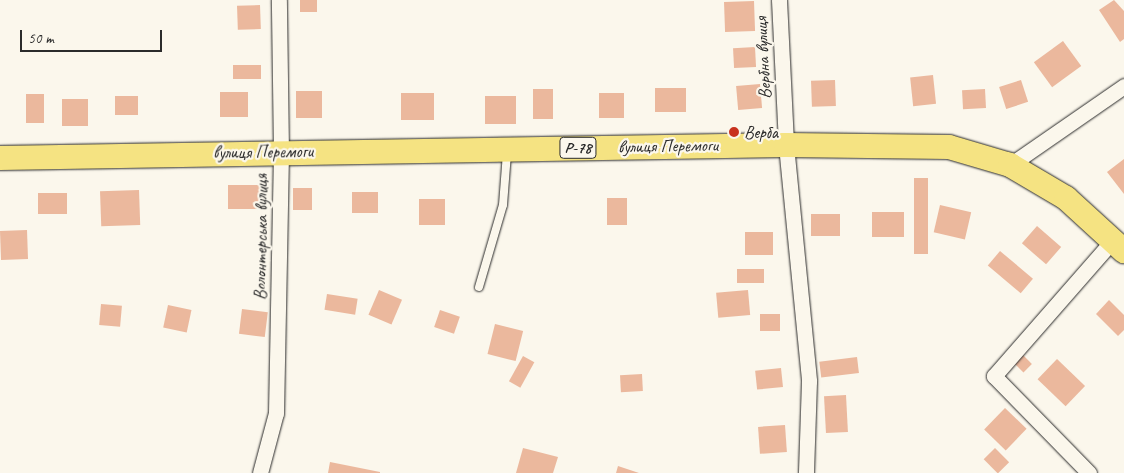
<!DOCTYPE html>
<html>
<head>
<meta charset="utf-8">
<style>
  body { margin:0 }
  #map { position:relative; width:1124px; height:473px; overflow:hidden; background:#fbf7ec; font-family:Caveat,sans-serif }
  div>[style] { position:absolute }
  .building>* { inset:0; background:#ebb89d; transform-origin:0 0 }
  .roads { filter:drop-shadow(0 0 1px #2b2b2b) drop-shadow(0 0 1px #2b2b2b) }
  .lane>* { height:8px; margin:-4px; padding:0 4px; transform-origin:4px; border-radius:4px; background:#fbf7ec }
  .street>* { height:15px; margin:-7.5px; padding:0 7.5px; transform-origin:7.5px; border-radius:7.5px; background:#fbf7ec }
  .primary>* { height:24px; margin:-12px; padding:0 12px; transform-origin:12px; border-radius:12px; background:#f5e382 }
  .dots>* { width:14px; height:14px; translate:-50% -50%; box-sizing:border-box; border:2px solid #fbf7ec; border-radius:50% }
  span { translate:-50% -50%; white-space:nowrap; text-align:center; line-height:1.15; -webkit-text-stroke:4.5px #fbf7ec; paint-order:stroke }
  .shield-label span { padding:1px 4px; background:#fbf7ec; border:1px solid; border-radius:4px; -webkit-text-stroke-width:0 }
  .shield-label { font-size:16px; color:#2b2b2b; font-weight:700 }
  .street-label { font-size:18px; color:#2b2b2b }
  .poi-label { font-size:18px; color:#2b2b2b }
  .left { translate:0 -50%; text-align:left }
  .scale { position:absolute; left:20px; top:30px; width:142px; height:22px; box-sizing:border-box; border:2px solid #2b2b2b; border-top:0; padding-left:6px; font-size:15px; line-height:18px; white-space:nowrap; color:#2b2b2b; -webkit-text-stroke:4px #fbf7ec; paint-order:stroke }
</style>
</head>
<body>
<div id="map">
  <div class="building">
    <i style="left:300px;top:0;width:17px;height:12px"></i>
    <i style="clip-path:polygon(1114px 0,1124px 11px,1124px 39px,1120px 42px,1099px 10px)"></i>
    <i style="left:754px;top:1px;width:30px;height:30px;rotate:88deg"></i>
    <i style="left:260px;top:5px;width:24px;height:23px;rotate:88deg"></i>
    <i style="left:1063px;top:41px;width:31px;height:36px;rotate:54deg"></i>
    <i style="left:755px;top:47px;width:20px;height:22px;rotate:87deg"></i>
    <i style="left:233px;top:65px;width:28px;height:14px"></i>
    <i style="left:933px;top:75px;width:29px;height:23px;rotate:84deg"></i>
    <i style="left:835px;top:80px;width:26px;height:24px;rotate:88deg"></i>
    <i style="left:1021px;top:80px;width:23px;height:23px;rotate:72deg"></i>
    <i style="left:760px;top:84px;width:24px;height:24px;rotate:85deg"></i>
    <i style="left:655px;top:88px;width:31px;height:24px"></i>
    <i style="left:533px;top:89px;width:20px;height:30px"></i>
    <i style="left:985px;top:89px;width:19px;height:23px;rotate:87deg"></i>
    <i style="left:296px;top:91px;width:26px;height:27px"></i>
    <i style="left:220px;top:92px;width:28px;height:25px"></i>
    <i style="left:401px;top:93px;width:33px;height:27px"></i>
    <i style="left:599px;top:93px;width:25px;height:25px"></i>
    <i style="left:26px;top:94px;width:18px;height:29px"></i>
    <i style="left:115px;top:96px;width:23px;height:19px"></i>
    <i style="left:485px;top:96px;width:31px;height:28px"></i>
    <i style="left:62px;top:99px;width:26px;height:27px"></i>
    <i style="clip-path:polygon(1124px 159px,1124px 194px,1107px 172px)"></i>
    <i style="left:914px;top:178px;width:14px;height:76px"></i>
    <i style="left:265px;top:185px;width:24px;height:37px;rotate:90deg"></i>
    <i style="left:293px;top:188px;width:19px;height:22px"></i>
    <i style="left:139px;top:190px;width:35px;height:39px;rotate:88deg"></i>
    <i style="left:352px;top:192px;width:26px;height:21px"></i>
    <i style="left:38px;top:193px;width:29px;height:21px"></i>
    <i style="left:607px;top:198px;width:20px;height:27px"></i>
    <i style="left:419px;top:199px;width:26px;height:26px"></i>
    <i style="left:940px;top:205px;width:32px;height:28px;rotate:13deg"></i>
    <i style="left:872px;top:212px;width:32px;height:25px"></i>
    <i style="left:811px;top:214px;width:29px;height:22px"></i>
    <i style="left:1037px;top:226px;width:32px;height:23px;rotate:41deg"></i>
    <i style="left:27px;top:230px;width:29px;height:27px;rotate:88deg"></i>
    <i style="left:745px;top:232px;width:28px;height:23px"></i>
    <i style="left:1000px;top:251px;width:43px;height:19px;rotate:40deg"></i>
    <i style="left:764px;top:269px;width:14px;height:27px;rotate:90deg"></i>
    <i style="left:379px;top:290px;width:25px;height:27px;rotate:23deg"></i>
    <i style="left:748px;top:290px;width:25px;height:32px;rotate:85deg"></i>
    <i style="left:327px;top:294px;width:31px;height:16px;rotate:9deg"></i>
    <i style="clip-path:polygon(1109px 300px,1124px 315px,1124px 330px,1118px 336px,1096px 314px)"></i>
    <i style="left:101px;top:304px;width:21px;height:21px;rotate:5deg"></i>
    <i style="left:168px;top:305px;width:24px;height:23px;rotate:12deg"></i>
    <i style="left:242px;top:309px;width:26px;height:25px;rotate:7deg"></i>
    <i style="left:440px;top:310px;width:21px;height:18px;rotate:19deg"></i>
    <i style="left:760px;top:314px;width:20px;height:17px"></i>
    <i style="left:495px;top:324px;width:29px;height:31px;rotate:14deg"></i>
    <i style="left:1022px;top:354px;width:14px;height:12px;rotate:45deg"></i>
    <i style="left:523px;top:356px;width:13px;height:29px;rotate:29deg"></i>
    <i style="left:857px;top:357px;width:16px;height:38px;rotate:83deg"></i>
    <i style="left:1057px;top:359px;width:39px;height:28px;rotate:44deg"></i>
    <i style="left:781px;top:368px;width:19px;height:26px;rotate:84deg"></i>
    <i style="left:642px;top:374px;width:17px;height:22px;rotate:87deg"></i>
    <i style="left:846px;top:395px;width:37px;height:22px;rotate:87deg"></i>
    <i style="left:1005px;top:408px;width:30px;height:30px;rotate:44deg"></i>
    <i style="left:785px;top:425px;width:27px;height:27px;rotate:86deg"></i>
    <i style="clip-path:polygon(523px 448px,558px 457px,553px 473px,516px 473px)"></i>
    <i style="left:995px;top:448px;width:20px;height:16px;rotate:45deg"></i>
    <i style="clip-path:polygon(330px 462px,380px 472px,380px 473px,328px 473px)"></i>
    <i style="clip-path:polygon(618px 466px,639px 473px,616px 473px)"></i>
  </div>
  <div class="roads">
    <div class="lane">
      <i style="left:479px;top:287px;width:85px;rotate:-73.7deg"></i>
      <i style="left:503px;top:205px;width:52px;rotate:-85.6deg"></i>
    </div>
    <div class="street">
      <i style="left:779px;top:0;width:145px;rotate:87.2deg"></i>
      <i style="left:786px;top:145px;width:237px;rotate:84.4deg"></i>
      <i style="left:809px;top:381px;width:92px;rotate:91.9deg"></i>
      <i style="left:1010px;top:165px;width:139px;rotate:-34.7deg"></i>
      <i style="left:260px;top:473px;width:62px;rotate:-75.1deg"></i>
      <i style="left:276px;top:413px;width:261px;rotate:-88.9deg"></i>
      <i style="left:281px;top:152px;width:152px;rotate:-90.8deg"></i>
      <i style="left:1089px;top:473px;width:136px;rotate:-134.4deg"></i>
      <i style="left:994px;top:376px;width:181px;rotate:-48.8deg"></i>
    </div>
    <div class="primary">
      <i style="left:0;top:158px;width:786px;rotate:-0.95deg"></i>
      <i style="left:786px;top:145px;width:163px;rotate:0.7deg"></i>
      <i style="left:949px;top:147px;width:64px;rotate:16.4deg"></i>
      <i style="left:1010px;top:165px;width:65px;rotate:30.5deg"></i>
      <i style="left:1066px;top:198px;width:79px;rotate:42.4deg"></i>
    </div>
  </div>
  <div class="dots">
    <i style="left:734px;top:132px;background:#c8321e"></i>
  </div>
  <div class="shield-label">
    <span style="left:578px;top:148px">Р-78</span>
  </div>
  <div class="street-label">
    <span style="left:763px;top:58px;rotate:-93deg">Вербна вулиця</span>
    <span style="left:668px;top:146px;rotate:-1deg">вулиця Перемоги</span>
    <span style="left:263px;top:152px;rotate:-1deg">вулиця Перемоги</span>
    <span style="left:261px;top:237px;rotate:-89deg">Волонтерська вулиця</span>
  </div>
  <div class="poi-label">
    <span class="left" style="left:744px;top:132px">Верба</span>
  </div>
  <div class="scale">50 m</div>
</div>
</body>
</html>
